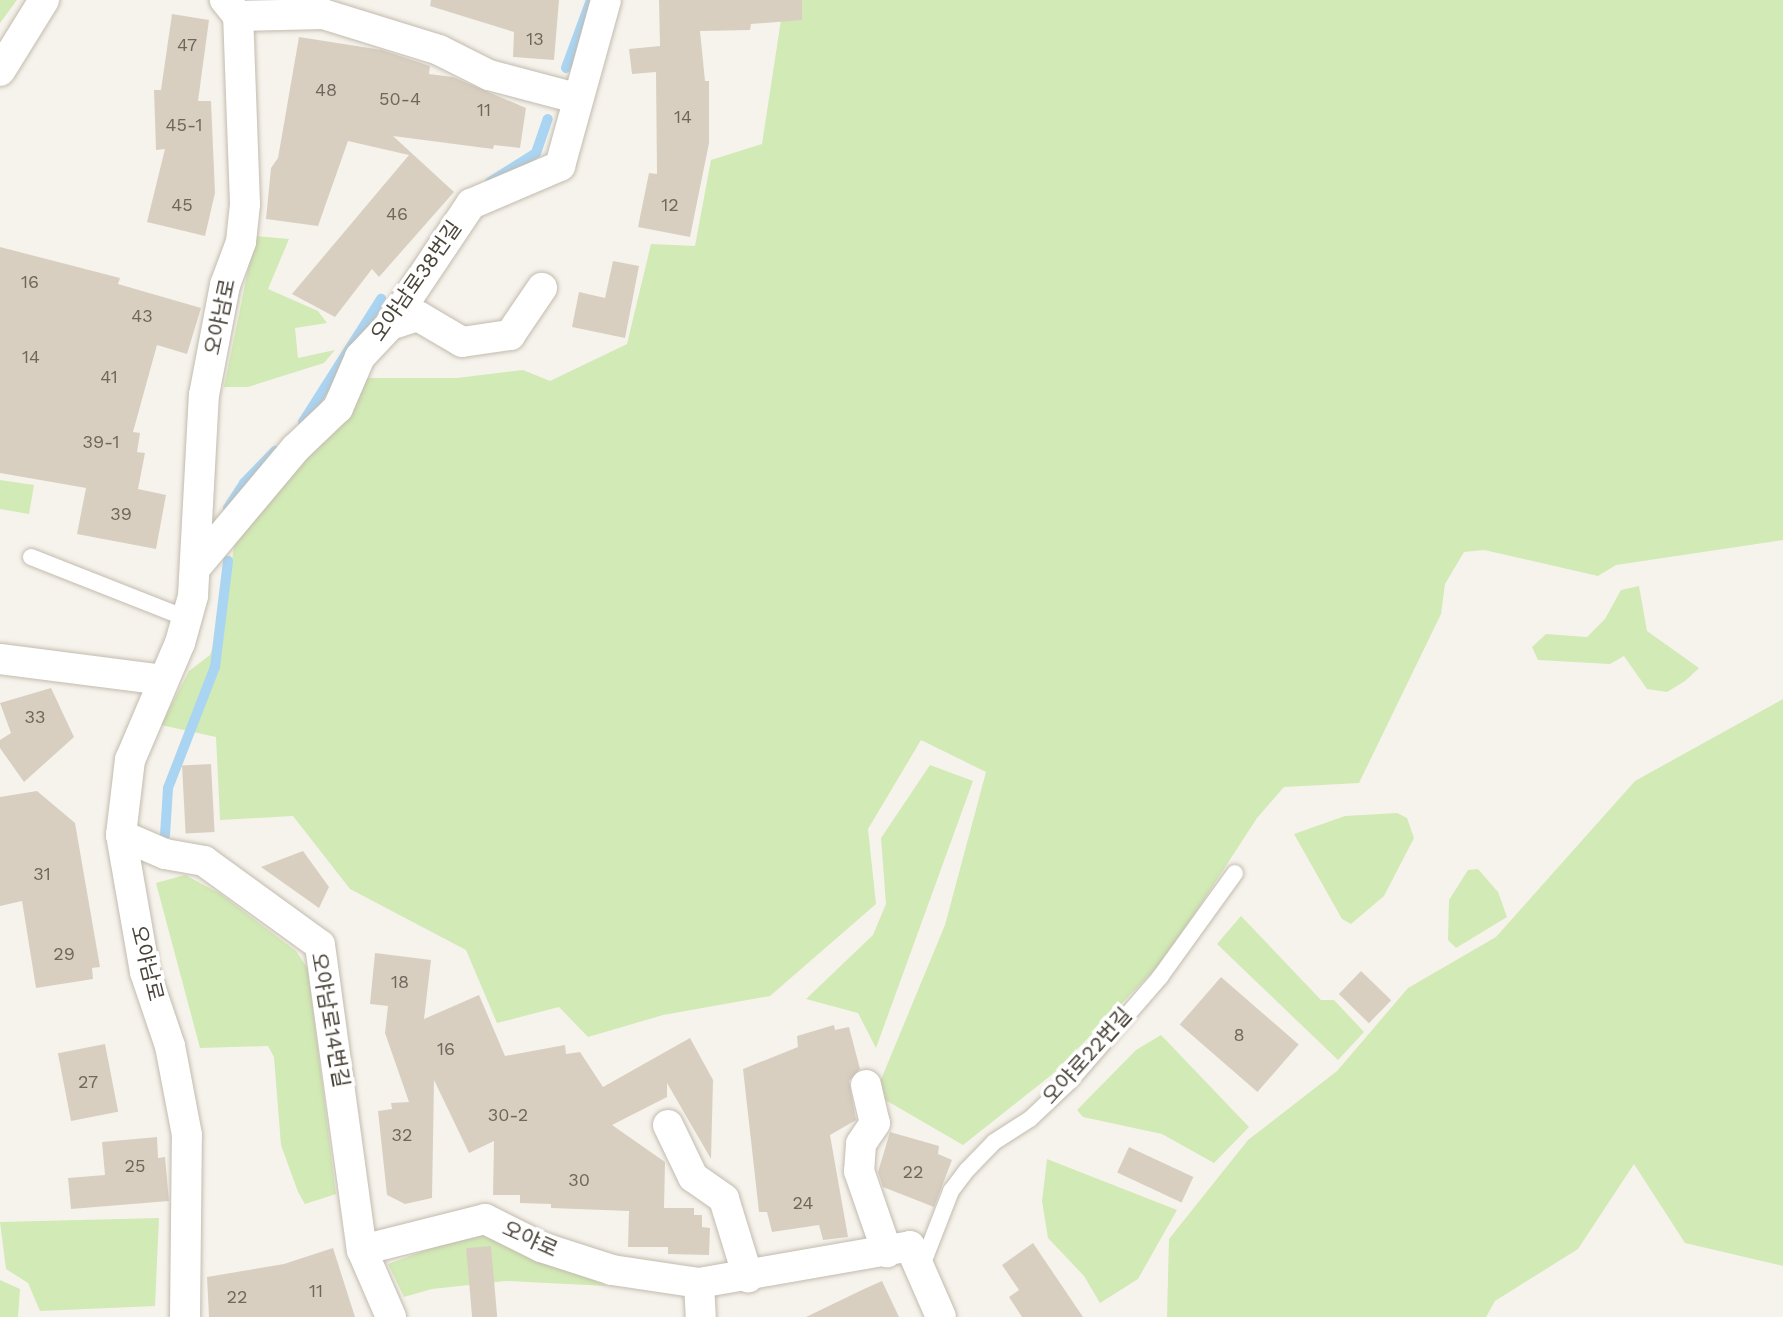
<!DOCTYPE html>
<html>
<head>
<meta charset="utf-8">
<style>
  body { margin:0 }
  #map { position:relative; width:1783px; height:1317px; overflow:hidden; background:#f6f3ec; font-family:"Work Sans","Noto Sans KR",sans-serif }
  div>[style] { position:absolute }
  .green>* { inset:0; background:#d2eab5 }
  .stream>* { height:10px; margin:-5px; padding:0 5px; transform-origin:5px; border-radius:5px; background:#a9d4f2 }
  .building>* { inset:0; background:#d8cfc1; transform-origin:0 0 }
  .roads { filter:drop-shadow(0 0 2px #c2bbae) drop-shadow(0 0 2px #c2bbae) }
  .lane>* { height:16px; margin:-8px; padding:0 8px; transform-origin:8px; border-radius:8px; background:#fff }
  .street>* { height:30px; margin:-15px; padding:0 15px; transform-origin:15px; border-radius:15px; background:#fff }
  span { translate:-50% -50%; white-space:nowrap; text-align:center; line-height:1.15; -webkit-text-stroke:7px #fff; paint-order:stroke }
  .number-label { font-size:18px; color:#6e675b }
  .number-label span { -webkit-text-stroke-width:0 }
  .street-label { font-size:21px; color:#4b4439 }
</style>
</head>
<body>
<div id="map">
  <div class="green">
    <i style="clip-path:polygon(0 0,17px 0,0 23px)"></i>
    <i style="clip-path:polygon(784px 0,1783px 0,1783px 540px,1616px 565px,1598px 576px,1484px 550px,1464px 552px,1445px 584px,1441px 614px,1359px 783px,1284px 787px,1257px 818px,1166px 958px,1054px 1073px,963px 1145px,875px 1094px,945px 925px,986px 772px,921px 740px,868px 829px,876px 904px,770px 996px,663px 1015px,588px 1037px,559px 1007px,497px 1023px,466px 950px,350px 889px,293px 816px,220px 820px,216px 737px,161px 725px,189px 671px,210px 655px,224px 614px,234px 546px,275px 487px,368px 378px,457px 378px,523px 370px,550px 381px,627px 344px,651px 244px,695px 246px,711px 160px,762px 144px)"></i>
    <i style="clip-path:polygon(255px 236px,289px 239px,268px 289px,318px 311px,327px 323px,295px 328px,298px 358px,335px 350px,324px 363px,248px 387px,224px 387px)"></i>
    <i style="clip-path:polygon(0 480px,34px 485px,29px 514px,0 509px)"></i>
    <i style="clip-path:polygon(1639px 586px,1647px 631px,1699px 668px,1685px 681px,1667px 692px,1647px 689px,1624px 656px,1610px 664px,1538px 660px,1532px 647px,1546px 634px,1587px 637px,1605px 619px,1621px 590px)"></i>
    <i style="clip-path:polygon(1783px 699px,1783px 1266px,1685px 1243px,1634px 1164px,1578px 1249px,1495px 1301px,1486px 1317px,1167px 1317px,1169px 1239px,1248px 1140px,1337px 1071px,1408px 988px,1496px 937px,1635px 781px)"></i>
    <i style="clip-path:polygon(930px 765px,973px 781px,876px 1048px,858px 1013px,806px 999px,873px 935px,886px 904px,881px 838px)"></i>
    <i style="clip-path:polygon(1397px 813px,1407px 818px,1414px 838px,1384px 896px,1351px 924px,1342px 919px,1294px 834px,1345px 816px)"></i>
    <i style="clip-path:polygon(1478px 869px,1498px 892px,1507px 917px,1456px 948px,1448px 940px,1449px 900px,1468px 870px)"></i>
    <i style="clip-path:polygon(185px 875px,219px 893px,296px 951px,308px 969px,336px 1194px,305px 1204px,298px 1192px,281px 1145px,274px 1057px,268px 1046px,200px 1048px,156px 883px)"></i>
    <i style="clip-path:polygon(1241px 916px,1321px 1000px,1334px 1000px,1364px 1032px,1338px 1060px,1217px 944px)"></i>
    <i style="clip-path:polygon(1161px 1035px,1249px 1127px,1214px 1163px,1162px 1134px,1083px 1117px,1077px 1110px,1136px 1050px)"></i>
    <i style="clip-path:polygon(1047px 1159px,1177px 1210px,1138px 1279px,1100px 1303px,1084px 1276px,1048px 1238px,1042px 1201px)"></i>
    <i style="clip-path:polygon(159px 1218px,155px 1306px,40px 1311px,28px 1283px,6px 1269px,0 1222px)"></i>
    <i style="clip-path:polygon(476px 1232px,543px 1260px,607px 1286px,506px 1281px,432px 1289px,404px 1297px,388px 1264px)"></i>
    <i style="clip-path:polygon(0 1280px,20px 1289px,18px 1317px,0 1317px)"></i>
  </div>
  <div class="stream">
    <i style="left:566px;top:68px;width:72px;rotate:-69.8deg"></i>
    <i style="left:490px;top:182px;width:54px;rotate:-32.2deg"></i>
    <i style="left:536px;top:153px;width:36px;rotate:-71deg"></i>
    <i style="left:303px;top:422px;width:146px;rotate:-57.6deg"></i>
    <i style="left:228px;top:508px;width:30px;rotate:-57deg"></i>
    <i style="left:244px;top:483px;width:45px;rotate:-45.9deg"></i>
    <i style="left:165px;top:835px;width:47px;rotate:-86.3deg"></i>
    <i style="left:168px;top:788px;width:130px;rotate:-68.8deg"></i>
    <i style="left:215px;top:667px;width:107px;rotate:-83deg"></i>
  </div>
  <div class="building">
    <i style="clip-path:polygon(431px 0,559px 0,554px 60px,513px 57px,514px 32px,430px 6px)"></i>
    <i style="clip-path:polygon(659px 0,802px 0,802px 20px,751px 24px,750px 30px,700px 31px,705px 81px,709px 81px,709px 143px,690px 237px,638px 227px,649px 173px,657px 174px,656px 72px,632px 74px,629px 49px,660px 46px)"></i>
    <i style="clip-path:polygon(172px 14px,209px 20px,198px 101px,211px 101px,215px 193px,205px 236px,147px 222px,165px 149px,156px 150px,154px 90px,161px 90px)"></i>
    <i style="clip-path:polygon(299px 37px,382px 50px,430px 66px,429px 74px,453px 77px,526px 108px,520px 148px,494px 145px,493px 149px,393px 136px,454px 192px,379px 277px,372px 269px,335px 317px,292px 294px,409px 155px,348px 141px,318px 226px,266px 219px,271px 168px,278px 158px)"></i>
    <i style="clip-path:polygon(0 247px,120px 278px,118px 284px,201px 308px,187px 354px,157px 345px,133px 432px,140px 433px,137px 452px,145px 453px,138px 489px,166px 495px,156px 549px,77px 534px,86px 488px,0 473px)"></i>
    <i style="clip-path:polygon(613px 261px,639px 266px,625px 338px,572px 327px,579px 292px,605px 298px)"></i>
    <i style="clip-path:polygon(51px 688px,74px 737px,24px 782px,0 748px,0 740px,11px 733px,0 703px)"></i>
    <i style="left:211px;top:764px;width:68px;height:29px;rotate:87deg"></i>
    <i style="clip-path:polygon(37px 791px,75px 823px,100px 967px,92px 968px,93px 979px,36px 988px,22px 901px,0 906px,0 797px)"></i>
    <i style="clip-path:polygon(303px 851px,329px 887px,319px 908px,261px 867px)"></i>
    <i style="clip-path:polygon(375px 953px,431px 960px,424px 1019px,479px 995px,505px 1056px,565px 1045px,566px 1054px,580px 1052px,603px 1087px,690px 1038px,713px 1080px,711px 1159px,667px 1083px,667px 1097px,612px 1125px,665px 1162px,664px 1208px,694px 1208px,694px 1215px,702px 1215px,702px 1227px,710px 1228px,709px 1255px,668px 1254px,668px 1247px,628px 1247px,629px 1211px,551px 1208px,551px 1204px,520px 1203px,520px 1195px,493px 1195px,494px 1141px,469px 1153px,434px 1080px,432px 1198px,405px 1204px,387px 1195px,378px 1111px,392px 1109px,391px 1103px,409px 1102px,385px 1033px,388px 1006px,370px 1004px)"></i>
    <i style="left:1361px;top:971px;width:42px;height:32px;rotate:44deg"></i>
    <i style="left:1221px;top:977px;width:103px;height:63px;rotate:41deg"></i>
    <i style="clip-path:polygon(834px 1025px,835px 1030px,849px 1027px,860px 1069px,849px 1081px,856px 1120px,830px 1135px,848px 1237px,823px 1240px,819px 1225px,772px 1232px,767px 1212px,759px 1212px,743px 1069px,798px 1047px,797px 1036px)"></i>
    <i style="left:105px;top:1044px;width:69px;height:48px;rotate:79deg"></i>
    <i style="clip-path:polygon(890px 1132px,939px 1146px,938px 1154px,952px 1160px,934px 1207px,883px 1187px,878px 1172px)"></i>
    <i style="clip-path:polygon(157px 1137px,158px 1158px,165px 1157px,169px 1201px,71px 1209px,68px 1178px,105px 1175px,102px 1142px)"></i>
    <i style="left:1129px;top:1147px;width:71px;height:28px;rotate:25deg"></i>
    <i style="clip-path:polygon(1033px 1243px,1083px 1317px,1022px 1317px,1009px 1297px,1019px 1290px,1002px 1265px)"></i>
    <i style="left:491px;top:1246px;width:71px;height:25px;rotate:85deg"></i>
    <i style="clip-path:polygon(333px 1248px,355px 1317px,209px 1317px,207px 1277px,284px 1264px)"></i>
    <i style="clip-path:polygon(882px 1281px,899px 1317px,806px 1317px,864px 1289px)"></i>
  </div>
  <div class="roads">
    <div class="lane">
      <i style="left:31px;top:557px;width:167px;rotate:21.5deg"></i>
      <i style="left:921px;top:1268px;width:83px;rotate:-68.7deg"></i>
      <i style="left:951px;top:1191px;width:26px;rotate:-53deg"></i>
      <i style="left:967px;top:1170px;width:39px;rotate:-46deg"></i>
      <i style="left:994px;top:1142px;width:43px;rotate:-32.6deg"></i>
      <i style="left:1030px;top:1119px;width:55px;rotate:-43.5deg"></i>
      <i style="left:1070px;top:1081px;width:138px;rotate:-49.1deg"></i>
      <i style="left:1160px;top:977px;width:128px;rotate:-54.2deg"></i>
    </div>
    <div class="street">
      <i style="left:238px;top:16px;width:85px;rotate:-1.3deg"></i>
      <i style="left:323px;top:14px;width:121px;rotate:17.2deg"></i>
      <i style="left:439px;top:50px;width:56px;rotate:26.6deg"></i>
      <i style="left:489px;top:75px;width:90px;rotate:14.8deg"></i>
      <i style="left:0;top:71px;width:84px;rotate:-58.2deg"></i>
      <i style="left:390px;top:325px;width:29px;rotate:-18deg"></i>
      <i style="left:418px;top:316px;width:51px;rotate:30.6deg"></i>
      <i style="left:462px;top:342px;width:49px;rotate:-8.3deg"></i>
      <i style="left:510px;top:335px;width:57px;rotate:-55.8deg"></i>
      <i style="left:196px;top:567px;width:155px;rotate:-50deg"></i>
      <i style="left:296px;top:448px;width:58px;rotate:-43.6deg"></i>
      <i style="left:338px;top:408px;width:56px;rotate:-66.7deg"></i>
      <i style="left:360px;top:357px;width:44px;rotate:-46.8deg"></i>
      <i style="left:390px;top:325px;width:146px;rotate:-56.2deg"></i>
      <i style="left:471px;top:204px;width:97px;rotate:-23.1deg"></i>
      <i style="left:560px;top:166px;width:172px;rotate:-74.5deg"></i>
      <i style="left:0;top:659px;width:164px;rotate:7.3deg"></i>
      <i style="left:121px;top:835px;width:48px;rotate:23.4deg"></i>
      <i style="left:165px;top:854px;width:40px;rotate:10deg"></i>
      <i style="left:204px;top:861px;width:143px;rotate:35.9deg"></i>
      <i style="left:320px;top:945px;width:308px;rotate:82.2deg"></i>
      <i style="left:362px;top:1250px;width:73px;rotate:66.6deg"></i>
      <i style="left:866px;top:1085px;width:39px;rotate:77deg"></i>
      <i style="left:875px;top:1123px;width:25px;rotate:124deg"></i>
      <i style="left:861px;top:1144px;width:27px;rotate:94deg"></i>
      <i style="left:859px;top:1171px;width:86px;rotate:70.9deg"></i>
      <i style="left:668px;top:1125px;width:58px;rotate:64.3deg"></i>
      <i style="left:693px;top:1177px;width:38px;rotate:35deg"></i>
      <i style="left:724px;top:1199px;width:82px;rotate:72.9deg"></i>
      <i style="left:362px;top:1250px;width:127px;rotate:-14.1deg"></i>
      <i style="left:485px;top:1219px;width:63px;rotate:26.6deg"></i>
      <i style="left:541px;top:1247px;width:75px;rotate:17.9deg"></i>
      <i style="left:612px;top:1270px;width:88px;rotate:8.5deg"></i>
      <i style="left:699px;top:1283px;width:214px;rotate:-9.9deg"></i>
      <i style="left:910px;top:1246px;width:77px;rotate:66.4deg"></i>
      <i style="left:699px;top:1283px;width:34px;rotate:87deg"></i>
      <i style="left:185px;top:1317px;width:182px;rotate:-89.4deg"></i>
      <i style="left:187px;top:1135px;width:91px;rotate:-100.8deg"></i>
      <i style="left:170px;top:1046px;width:78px;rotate:-108.7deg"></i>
      <i style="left:145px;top:972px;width:139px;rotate:-99.9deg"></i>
      <i style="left:121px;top:835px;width:76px;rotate:-83.2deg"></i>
      <i style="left:130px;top:760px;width:127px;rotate:-66.9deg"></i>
      <i style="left:180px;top:643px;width:49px;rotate:-74.5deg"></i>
      <i style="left:193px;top:596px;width:201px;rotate:-86.9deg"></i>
      <i style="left:204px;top:395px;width:112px;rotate:-79.2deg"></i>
      <i style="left:225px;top:285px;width:46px;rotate:-69.6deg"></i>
      <i style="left:241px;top:242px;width:38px;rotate:-84deg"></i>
      <i style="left:245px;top:204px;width:188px;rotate:-92.1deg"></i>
      <i style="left:238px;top:16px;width:21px;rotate:-129deg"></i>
    </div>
  </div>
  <div class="number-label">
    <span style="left:535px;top:39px">13</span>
    <span style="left:187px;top:45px">47</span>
    <span style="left:326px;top:90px">48</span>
    <span style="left:400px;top:99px">50-4</span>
    <span style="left:484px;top:110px">11</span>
    <span style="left:683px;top:117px">14</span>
    <span style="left:184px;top:125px">45-1</span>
    <span style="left:182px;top:205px">45</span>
    <span style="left:670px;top:205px">12</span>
    <span style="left:397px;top:214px">46</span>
    <span style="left:30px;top:282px">16</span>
    <span style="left:142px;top:316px">43</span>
    <span style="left:31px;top:357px">14</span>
    <span style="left:109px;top:377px">41</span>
    <span style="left:101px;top:442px">39-1</span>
    <span style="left:121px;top:514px">39</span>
    <span style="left:35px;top:717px">33</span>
    <span style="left:42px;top:874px">31</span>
    <span style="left:64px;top:954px">29</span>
    <span style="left:400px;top:982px">18</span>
    <span style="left:1239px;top:1035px">8</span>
    <span style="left:446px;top:1049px">16</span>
    <span style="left:88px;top:1082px">27</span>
    <span style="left:508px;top:1115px">30-2</span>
    <span style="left:402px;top:1135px">32</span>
    <span style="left:135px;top:1166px">25</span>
    <span style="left:913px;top:1172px">22</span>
    <span style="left:579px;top:1180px">30</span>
    <span style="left:803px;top:1203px">24</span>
    <span style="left:316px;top:1291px">11</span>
    <span style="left:237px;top:1297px">22</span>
  </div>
  <div class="street-label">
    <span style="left:416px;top:281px;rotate:-55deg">오야남로38번길</span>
    <span style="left:220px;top:317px;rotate:-78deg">오야남로</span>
    <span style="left:147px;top:963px;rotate:76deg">오야남로</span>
    <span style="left:330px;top:1020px;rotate:80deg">오야남로14번길</span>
    <span style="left:1087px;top:1056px;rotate:-48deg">오야로22번길</span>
    <span style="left:530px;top:1239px;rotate:24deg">오야로</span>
  </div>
</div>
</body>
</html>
